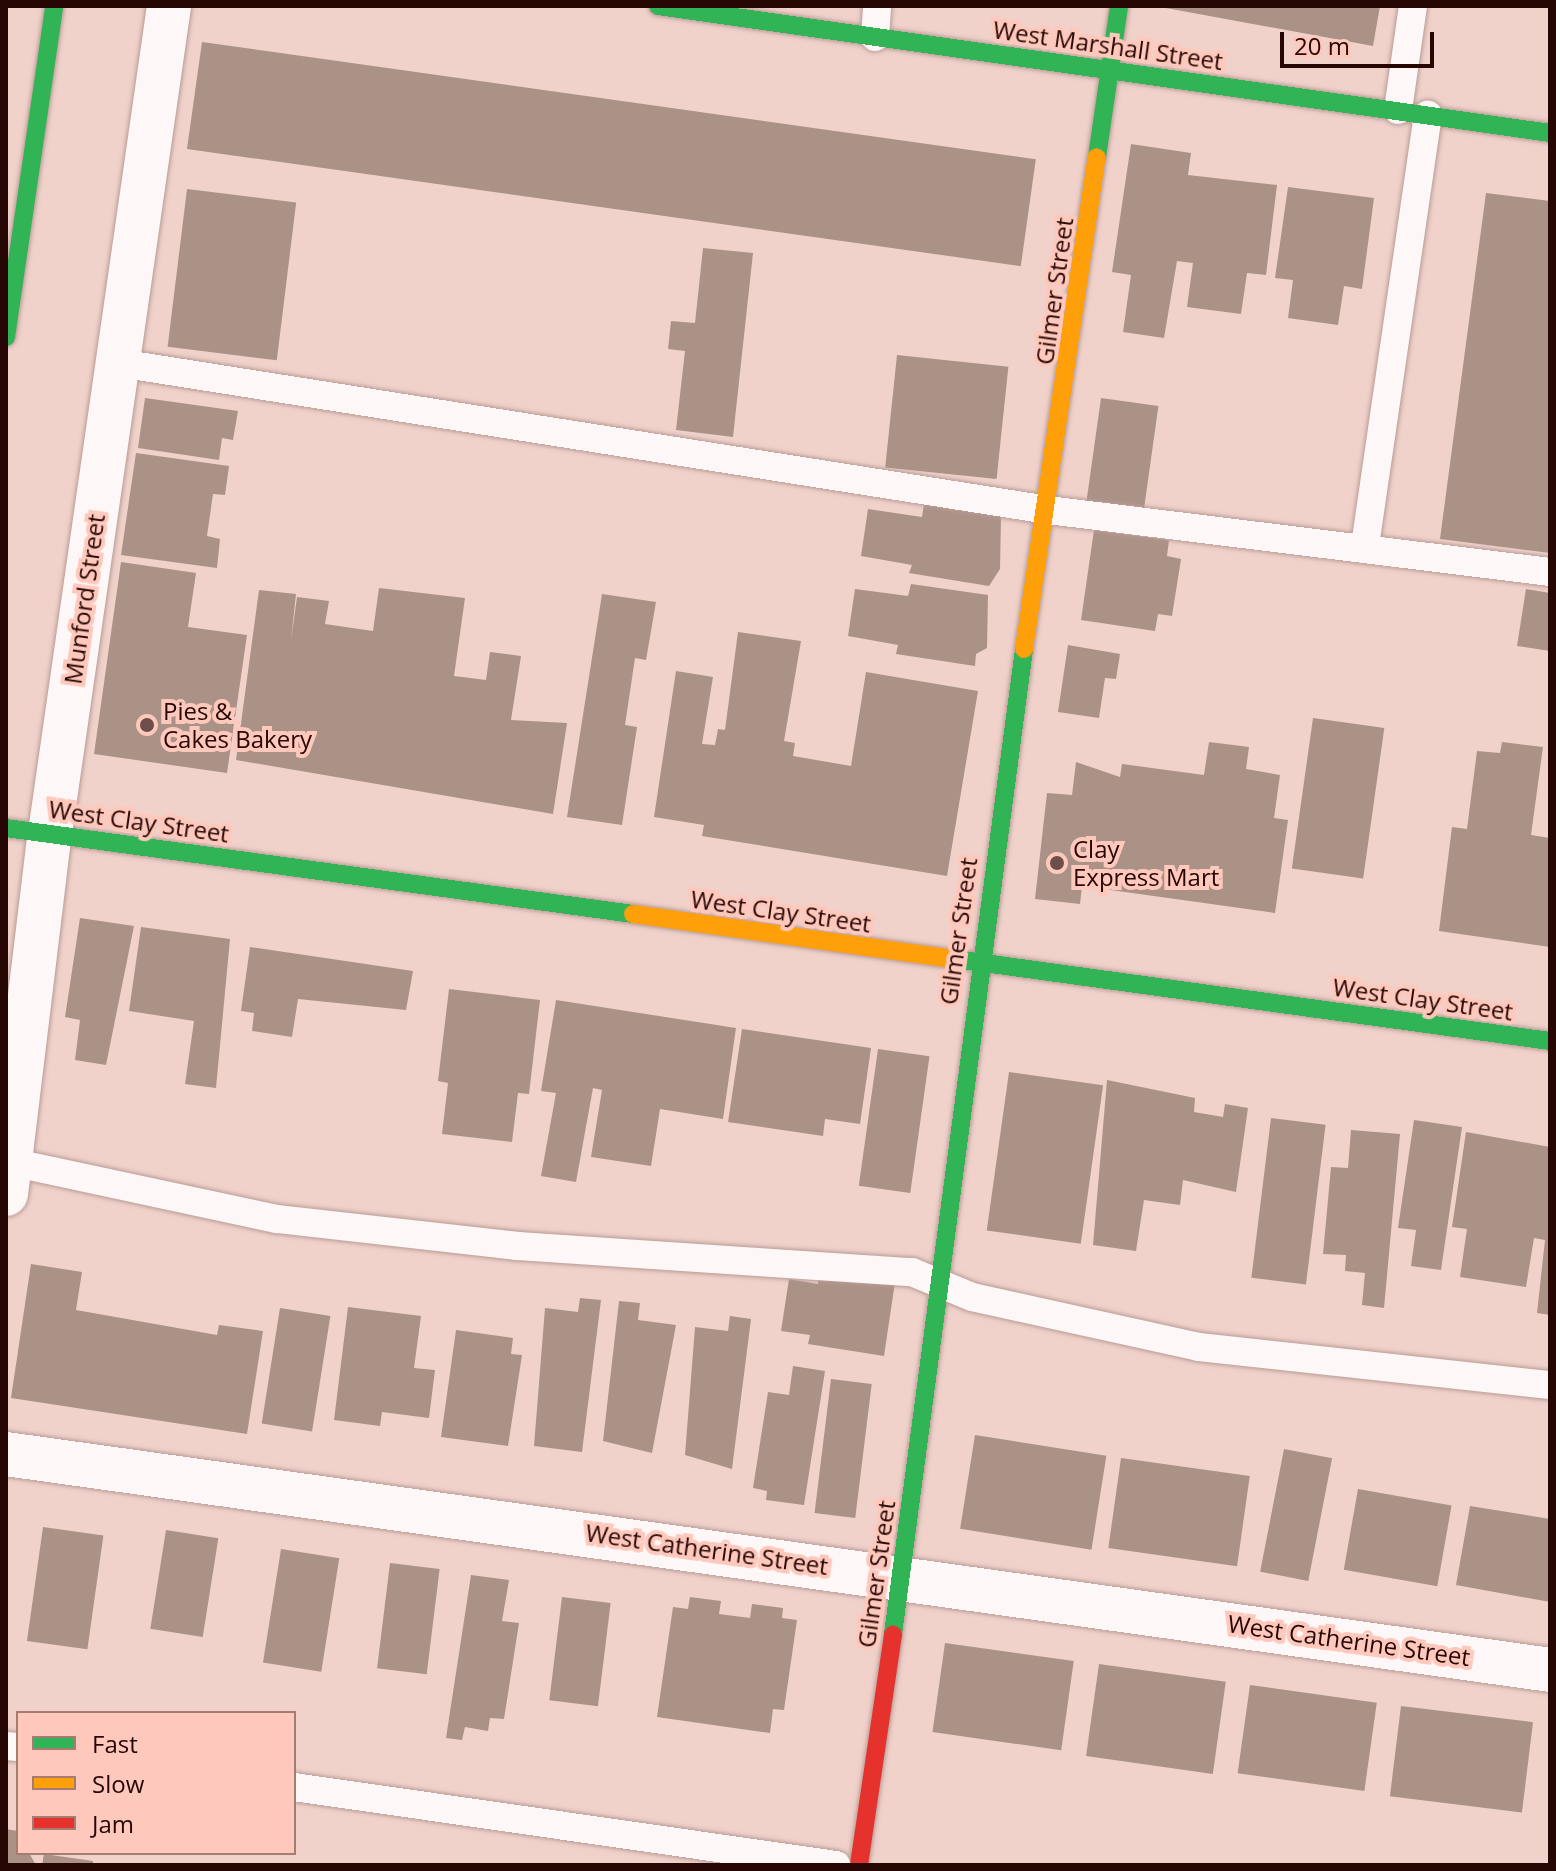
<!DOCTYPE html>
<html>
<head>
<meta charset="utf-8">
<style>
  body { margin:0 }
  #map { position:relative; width:1556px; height:1871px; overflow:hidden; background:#f0d2cb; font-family:"Open Sans",sans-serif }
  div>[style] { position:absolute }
  .building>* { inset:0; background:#aa9287; transform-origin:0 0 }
  .roads { filter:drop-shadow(0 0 2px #b99c96) drop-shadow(0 0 2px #b99c96) }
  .lane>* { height:28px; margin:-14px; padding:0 14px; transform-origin:14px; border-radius:14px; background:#fdf8f7 }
  .street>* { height:44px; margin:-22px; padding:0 22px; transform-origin:22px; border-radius:22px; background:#fdf8f7 }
  .fast>* { height:18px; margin:-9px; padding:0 9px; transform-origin:9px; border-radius:9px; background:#30b455 }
  .slow>* { height:18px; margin:-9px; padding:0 9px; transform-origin:9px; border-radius:9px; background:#ff9f0a }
  .jam>* { height:18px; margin:-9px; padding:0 9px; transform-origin:9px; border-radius:9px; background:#e5322d }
  .dots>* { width:22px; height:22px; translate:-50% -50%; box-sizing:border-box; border:4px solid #ffc8bc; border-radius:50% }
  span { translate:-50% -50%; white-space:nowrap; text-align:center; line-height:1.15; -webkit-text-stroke:8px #ffc8bc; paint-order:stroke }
  .street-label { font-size:24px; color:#260703 }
  .poi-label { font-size:24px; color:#260703 }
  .left { translate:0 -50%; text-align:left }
  .frame { position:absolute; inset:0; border:8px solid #260703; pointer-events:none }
  .legend { position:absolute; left:16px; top:1711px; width:280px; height:144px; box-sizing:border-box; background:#ffc8bc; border:2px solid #a87b72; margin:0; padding:10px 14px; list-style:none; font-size:24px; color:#260703 }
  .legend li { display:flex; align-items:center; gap:16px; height:40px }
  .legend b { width:40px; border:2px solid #a87b72 }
  .scale { position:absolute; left:1280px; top:32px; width:154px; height:36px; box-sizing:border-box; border:4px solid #260703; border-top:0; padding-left:10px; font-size:24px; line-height:28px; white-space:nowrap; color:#260703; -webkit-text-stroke:6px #ffc8bc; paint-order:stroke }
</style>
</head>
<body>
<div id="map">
  <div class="building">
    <i style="clip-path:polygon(1155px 6px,1380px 6px,1373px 46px)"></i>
    <i style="left:202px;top:42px;width:842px;height:108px;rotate:8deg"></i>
    <i style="clip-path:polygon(1131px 144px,1191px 153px,1188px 175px,1277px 185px,1266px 275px,1247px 273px,1241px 314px,1187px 307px,1193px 263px,1177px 261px,1164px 338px,1123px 332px,1131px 275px,1112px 272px)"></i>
    <i style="clip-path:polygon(1288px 187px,1374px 198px,1362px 289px,1344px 286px,1338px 325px,1288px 318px,1293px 280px,1275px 278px)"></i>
    <i style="left:187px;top:189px;width:110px;height:159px;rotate:7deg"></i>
    <i style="clip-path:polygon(1486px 193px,1550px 201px,1550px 553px,1440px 539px)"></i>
    <i style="clip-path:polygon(703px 248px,753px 253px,733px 437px,676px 430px,685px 351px,668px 349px,671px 321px,695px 323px)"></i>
    <i style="left:897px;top:355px;width:112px;height:113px;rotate:6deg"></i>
    <i style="clip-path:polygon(145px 398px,238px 411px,233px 440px,222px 438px,219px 460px,138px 448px)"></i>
    <i style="left:1101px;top:398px;width:58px;height:107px;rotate:8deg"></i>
    <i style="clip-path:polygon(136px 453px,229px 466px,225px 495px,213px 494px,207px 536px,220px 539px,217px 568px,121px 555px)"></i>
    <i style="clip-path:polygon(924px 504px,1001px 516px,1000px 569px,989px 586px,909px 573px,912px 565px,861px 556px,868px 509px,922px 517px)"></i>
    <i style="clip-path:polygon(1094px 530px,1169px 540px,1167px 556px,1181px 559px,1172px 616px,1158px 614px,1155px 631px,1081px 620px)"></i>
    <i style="clip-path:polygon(121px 562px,196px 573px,188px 627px,247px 635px,227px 773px,94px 754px)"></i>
    <i style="clip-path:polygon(911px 584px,988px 595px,987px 648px,976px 654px,975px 666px,896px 654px,898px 645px,848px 636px,855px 589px,908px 596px)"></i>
    <i style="clip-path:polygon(379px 588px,465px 598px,454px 676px,486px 680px,490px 652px,521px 656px,511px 720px,567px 723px,553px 814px,236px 760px,259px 590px,296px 594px,291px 641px,297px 597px,329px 601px,325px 624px,373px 631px)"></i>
    <i style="clip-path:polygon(1526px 589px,1550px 593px,1550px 651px,1517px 646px)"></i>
    <i style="clip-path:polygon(602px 594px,656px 602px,646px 660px,635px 658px,625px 725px,637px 727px,622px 825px,567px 817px)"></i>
    <i style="clip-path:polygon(738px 632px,801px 641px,784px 741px,795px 743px,793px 756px,851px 766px,866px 672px,978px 691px,947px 876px,702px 836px,704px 825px,654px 817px,676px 671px,713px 677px,702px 744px,715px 745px,718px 729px,725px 730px)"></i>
    <i style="clip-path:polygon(1068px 645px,1120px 654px,1116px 679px,1105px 678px,1099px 718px,1058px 712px)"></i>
    <i style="left:1313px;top:718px;width:72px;height:152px;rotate:8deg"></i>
    <i style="clip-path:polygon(1209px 742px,1249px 747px,1246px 769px,1280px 775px,1274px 818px,1288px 820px,1275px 913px,1082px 886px,1080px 904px,1035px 899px,1047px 793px,1072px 795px,1076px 762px,1120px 777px,1122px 764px,1204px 775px)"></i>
    <i style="clip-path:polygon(1502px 742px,1543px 747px,1531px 835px,1550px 838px,1550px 947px,1439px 931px,1452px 827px,1467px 829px,1477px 751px,1500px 753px)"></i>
    <i style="clip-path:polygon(80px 918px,134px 926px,106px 1065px,75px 1060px,80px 1020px,65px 1017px)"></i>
    <i style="clip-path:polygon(141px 927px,230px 939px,216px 1088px,185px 1084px,194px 1021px,129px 1011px)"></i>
    <i style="clip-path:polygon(250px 947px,413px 971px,406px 1010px,298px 999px,292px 1037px,252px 1031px,254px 1013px,241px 1011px)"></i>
    <i style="clip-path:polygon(449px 989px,540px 1000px,529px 1094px,518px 1093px,512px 1142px,442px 1134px,448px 1083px,438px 1081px)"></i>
    <i style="clip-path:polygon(556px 1000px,736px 1028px,723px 1119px,660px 1109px,651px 1166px,591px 1157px,602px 1090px,593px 1088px,576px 1182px,541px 1176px,556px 1093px,541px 1091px)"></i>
    <i style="clip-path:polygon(742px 1029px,871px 1048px,860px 1124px,825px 1119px,823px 1136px,728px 1122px)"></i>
    <i style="left:878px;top:1049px;width:52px;height:138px;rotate:8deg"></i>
    <i style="left:1009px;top:1072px;width:95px;height:160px;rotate:8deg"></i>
    <i style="clip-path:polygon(1107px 1080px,1195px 1098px,1194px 1112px,1223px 1117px,1225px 1104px,1248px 1108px,1236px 1192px,1183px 1180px,1180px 1205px,1144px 1200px,1136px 1251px,1093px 1245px)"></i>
    <i style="left:1271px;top:1118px;width:55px;height:161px;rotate:7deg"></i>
    <i style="clip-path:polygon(1414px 1120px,1462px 1127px,1441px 1270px,1411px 1266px,1416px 1230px,1398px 1228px)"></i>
    <i style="clip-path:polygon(1351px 1130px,1400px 1134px,1384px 1308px,1362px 1305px,1365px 1273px,1345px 1271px,1346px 1255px,1323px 1254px,1331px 1167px,1348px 1168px)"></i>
    <i style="clip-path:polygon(1466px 1132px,1550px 1147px,1550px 1315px,1537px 1313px,1545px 1240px,1534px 1238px,1526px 1287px,1460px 1277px,1467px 1229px,1452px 1227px)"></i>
    <i style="clip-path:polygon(31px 1264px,82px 1272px,76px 1310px,217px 1335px,219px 1325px,263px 1331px,247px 1434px,11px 1398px)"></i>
    <i style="clip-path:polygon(819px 1271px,895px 1282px,884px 1356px,808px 1344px,810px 1335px,781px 1331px,789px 1279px,818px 1284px)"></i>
    <i style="clip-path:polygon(580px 1298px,601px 1300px,582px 1452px,534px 1446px,545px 1308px,578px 1312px)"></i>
    <i style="clip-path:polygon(619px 1301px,640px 1303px,638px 1320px,676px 1325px,652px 1453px,603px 1441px)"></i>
    <i style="clip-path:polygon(348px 1307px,421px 1316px,414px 1368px,435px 1370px,429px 1418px,382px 1412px,380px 1426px,334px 1420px)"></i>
    <i style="left:280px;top:1308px;width:51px;height:117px;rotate:9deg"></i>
    <i style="clip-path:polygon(730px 1316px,751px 1319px,732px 1469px,685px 1455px,695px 1327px,728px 1331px)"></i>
    <i style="clip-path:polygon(456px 1330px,513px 1338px,511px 1354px,522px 1355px,508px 1446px,441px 1437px)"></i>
    <i style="clip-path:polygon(793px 1366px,825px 1371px,804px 1505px,766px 1500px,767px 1491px,753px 1488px,768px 1392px,789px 1395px)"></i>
    <i style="left:831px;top:1379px;width:41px;height:135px;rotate:7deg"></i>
    <i style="left:975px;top:1435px;width:133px;height:95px;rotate:9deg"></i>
    <i style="left:1284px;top:1449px;width:49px;height:125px;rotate:11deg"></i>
    <i style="left:1121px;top:1458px;width:130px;height:91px;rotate:8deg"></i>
    <i style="left:1358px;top:1489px;width:95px;height:82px;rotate:10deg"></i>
    <i style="clip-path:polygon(1470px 1506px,1550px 1519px,1550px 1602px,1456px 1585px)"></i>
    <i style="left:43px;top:1527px;width:61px;height:115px;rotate:8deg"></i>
    <i style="left:166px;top:1530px;width:53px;height:100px;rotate:9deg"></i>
    <i style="left:281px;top:1549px;width:59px;height:115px;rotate:9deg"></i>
    <i style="left:390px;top:1563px;width:50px;height:106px;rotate:7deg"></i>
    <i style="clip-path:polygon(471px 1575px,509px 1580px,502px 1621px,519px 1623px,504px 1719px,490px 1718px,488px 1731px,465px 1727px,462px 1740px,446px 1738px)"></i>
    <i style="left:562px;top:1597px;width:49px;height:104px;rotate:7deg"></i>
    <i style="clip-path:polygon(690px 1597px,721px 1601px,719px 1614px,750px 1618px,752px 1604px,783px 1608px,782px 1618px,797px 1620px,784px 1710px,773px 1709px,770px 1733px,657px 1717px,673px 1607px,688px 1609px)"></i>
    <i style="left:945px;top:1643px;width:130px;height:90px;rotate:8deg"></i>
    <i style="left:1099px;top:1664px;width:128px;height:93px;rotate:8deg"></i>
    <i style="left:1250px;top:1685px;width:128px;height:89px;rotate:8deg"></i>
    <i style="left:1401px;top:1706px;width:133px;height:91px;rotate:7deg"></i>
    <i style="clip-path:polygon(6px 1829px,18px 1831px,18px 1853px,29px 1853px,36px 1865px,6px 1865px)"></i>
    <i style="clip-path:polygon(44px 1854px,93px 1861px,93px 1865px,42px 1865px)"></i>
  </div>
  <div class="roads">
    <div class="lane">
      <i style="left:875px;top:37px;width:31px;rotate:-86deg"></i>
      <i style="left:1398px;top:110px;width:105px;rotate:-81.8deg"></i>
      <i style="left:119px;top:363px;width:941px;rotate:8.99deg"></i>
      <i style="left:1048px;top:510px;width:506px;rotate:7.04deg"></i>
      <i style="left:1365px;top:546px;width:436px;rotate:-81.7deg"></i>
      <i style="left:11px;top:1162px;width:272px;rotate:12.1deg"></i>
      <i style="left:277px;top:1219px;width:242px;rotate:6.4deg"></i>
      <i style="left:517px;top:1246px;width:396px;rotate:3.8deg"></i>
      <i style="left:912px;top:1272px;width:65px;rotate:22.6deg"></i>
      <i style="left:972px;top:1297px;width:232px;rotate:12.4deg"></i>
      <i style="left:1199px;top:1347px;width:353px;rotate:6.2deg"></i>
      <i style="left:6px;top:1746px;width:12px;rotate:5deg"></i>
      <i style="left:294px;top:1787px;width:548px;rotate:8.19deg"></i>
    </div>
    <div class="street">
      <i style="left:6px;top:1194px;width:364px;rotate:-83.1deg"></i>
      <i style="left:50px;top:833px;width:836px;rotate:-81.81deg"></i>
      <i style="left:6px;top:1454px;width:1559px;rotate:7.96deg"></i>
    </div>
    <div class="fast">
      <i style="left:658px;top:6px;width:901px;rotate:8.1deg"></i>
      <i style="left:1097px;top:157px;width:153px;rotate:-81.7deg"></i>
      <i style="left:6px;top:337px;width:334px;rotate:-81.7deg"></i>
      <i style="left:6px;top:828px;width:633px;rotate:7.81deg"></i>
      <i style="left:955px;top:959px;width:601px;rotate:7.85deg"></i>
      <i style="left:893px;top:1634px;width:994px;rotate:-82.42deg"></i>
    </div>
    <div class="slow">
      <i style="left:1024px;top:649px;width:497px;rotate:-81.6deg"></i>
      <i style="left:633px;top:914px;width:325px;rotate:8deg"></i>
    </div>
    <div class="jam">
      <i style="left:859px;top:1865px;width:233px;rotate:-81.6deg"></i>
    </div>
  </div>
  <div class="dots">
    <i style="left:147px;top:725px;background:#6d4e49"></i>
    <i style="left:1057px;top:863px;background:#6d4e49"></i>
  </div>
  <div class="street-label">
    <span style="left:1108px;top:45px;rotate:8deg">West Marshall Street</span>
    <span style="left:1054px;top:291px;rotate:-82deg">Gilmer Street</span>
    <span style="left:84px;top:599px;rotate:-82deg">Munford Street</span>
    <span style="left:139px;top:821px;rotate:8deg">West Clay Street</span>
    <span style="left:781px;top:911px;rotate:8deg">West Clay Street</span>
    <span style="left:958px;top:931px;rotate:-82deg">Gilmer Street</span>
    <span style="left:1423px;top:999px;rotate:8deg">West Clay Street</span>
    <span style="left:707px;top:1549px;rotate:8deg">West Catherine Street</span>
    <span style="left:876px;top:1574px;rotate:-82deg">Gilmer Street</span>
    <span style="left:1349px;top:1640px;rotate:8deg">West Catherine Street</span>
  </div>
  <div class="poi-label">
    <span class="left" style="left:163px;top:725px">Pies &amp;<br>Cakes Bakery</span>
    <span class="left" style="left:1073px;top:863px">Clay<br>Express Mart</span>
  </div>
  <div class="frame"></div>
  <ul class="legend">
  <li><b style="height:10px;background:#30b455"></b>Fast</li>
  <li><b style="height:10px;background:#ff9f0a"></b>Slow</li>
  <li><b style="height:10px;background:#e5322d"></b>Jam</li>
  </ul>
  <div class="scale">20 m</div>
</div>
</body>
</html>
